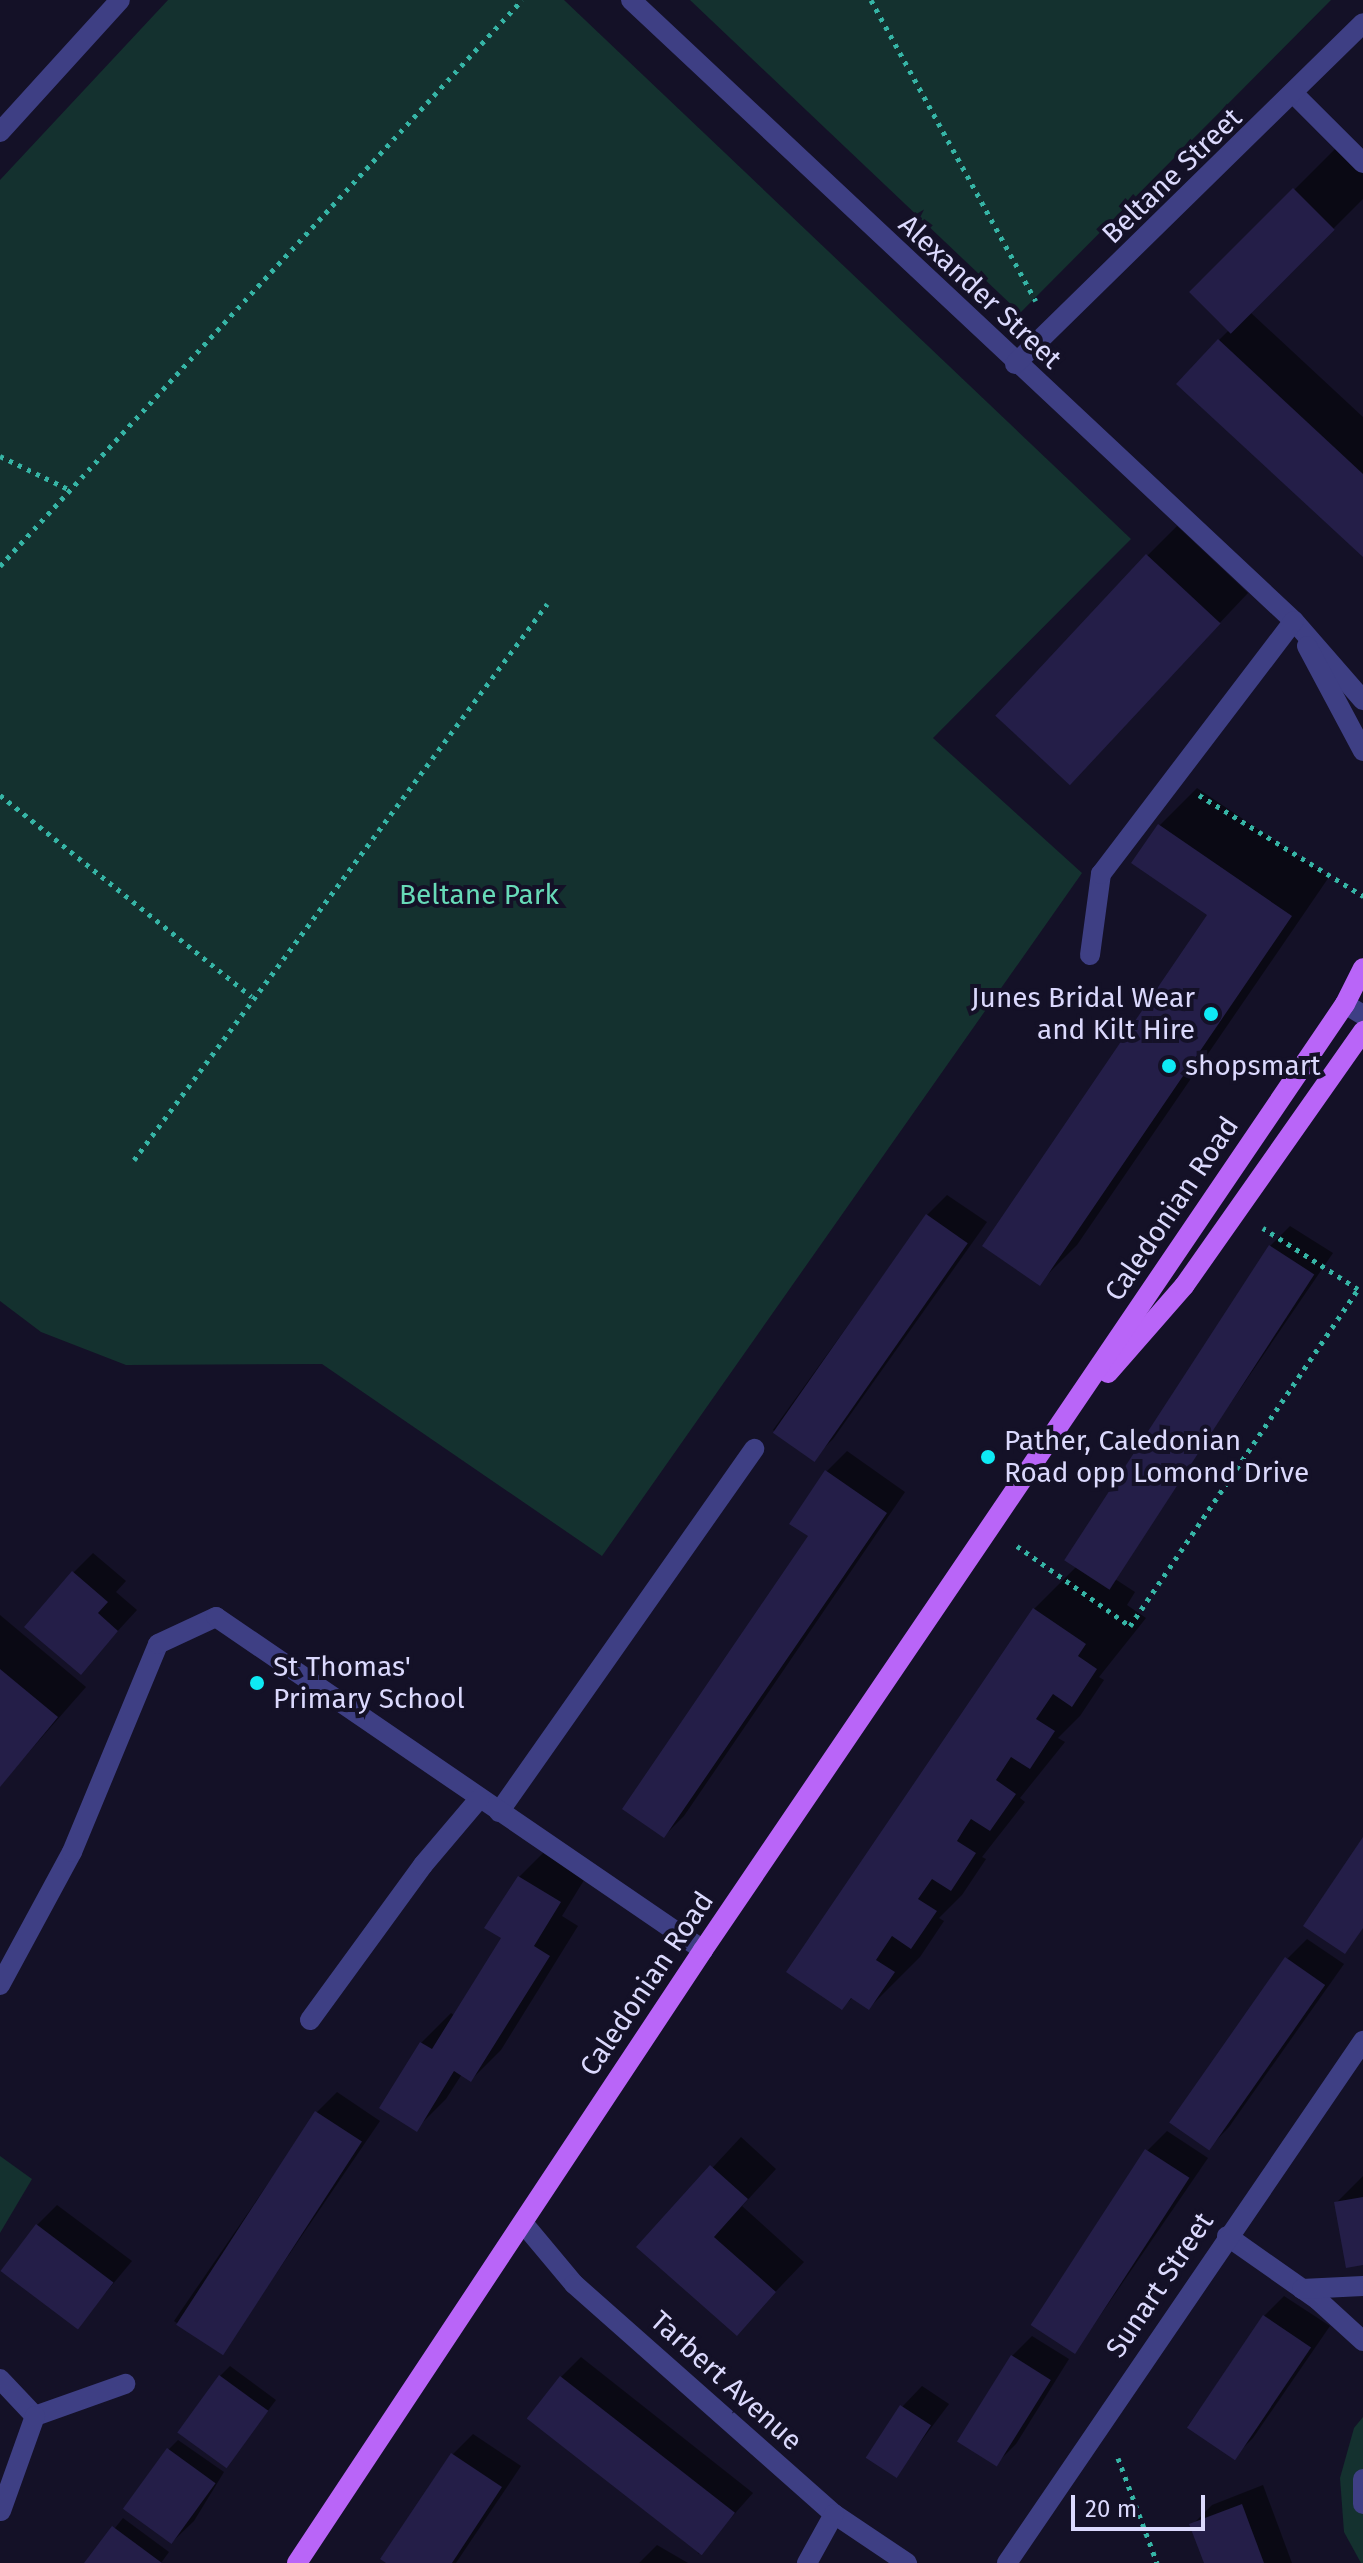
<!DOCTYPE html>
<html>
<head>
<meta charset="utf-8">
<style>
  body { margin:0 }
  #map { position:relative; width:1363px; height:2563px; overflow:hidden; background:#141127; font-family:"Fira Sans",sans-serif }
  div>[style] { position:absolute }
  .green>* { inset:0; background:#14312f }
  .shadow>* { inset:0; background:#0007 }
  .building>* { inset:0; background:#241e48; transform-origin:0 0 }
  .path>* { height:5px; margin-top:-2.5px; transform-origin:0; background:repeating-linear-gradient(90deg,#36b5a6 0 4px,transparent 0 10px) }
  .minor>* { height:20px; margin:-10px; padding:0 10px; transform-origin:10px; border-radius:10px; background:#3e3f84 }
  .major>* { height:20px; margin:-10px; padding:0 10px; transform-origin:10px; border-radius:10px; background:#b965f8 }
  .dots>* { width:22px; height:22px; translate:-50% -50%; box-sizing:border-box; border:4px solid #141127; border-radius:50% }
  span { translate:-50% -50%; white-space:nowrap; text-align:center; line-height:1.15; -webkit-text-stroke:8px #141127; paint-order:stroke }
  .street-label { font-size:28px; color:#dbd9fd }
  .park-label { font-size:28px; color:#67dbb8 }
  .poi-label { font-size:28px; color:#dbd9fd }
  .right { translate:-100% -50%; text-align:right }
  .left { translate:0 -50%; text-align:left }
  .scale { position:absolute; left:1071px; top:2495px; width:134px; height:36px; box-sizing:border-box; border:4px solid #dbd9fd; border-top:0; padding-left:10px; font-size:24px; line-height:28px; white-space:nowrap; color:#dbd9fd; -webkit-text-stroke:6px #141127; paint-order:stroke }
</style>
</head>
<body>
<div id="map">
  <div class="green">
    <i style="clip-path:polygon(168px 0,564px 0,1131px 539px,933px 738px,1082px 873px,602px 1556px,322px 1364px,126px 1365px,41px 1332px,0 1301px,0 180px)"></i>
    <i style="clip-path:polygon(690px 0,1331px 0,1020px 313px)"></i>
    <i style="clip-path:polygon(0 2156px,32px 2179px,0 2233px)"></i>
    <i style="clip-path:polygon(1363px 2417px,1363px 2563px,1361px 2563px,1344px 2532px,1340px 2478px,1354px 2428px)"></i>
  </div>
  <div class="shadow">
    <i style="clip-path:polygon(1345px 139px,1363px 158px,1363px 199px,1250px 312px,1363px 417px,1363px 555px,1219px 340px,1229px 330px,1192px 292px)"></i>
    <i style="clip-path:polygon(1177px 526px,1248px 593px,1098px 752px,1147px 556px)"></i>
    <i style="clip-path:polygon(1197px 788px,1329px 877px,1077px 1245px,1039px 1283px,1210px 915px,1159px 826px)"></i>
    <i style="clip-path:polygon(947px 1195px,987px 1222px,833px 1439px,813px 1459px,773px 1430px,927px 1215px)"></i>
    <i style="clip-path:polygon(1290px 1226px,1333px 1253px,1112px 1577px,1135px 1592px,1127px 1605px,1146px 1618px,1099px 1677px,1104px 1680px,1080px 1716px,1058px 1738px,1065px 1742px,1020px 1798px,1025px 1802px,982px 1857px,986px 1859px,962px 1895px,939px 1918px,944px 1921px,920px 1957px,869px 2008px,853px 1997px,842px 2008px,1034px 1609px,1077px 1566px,1270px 1246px)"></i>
    <i style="clip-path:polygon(847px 1451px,905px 1492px,684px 1816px,664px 1836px,811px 1536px,827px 1471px)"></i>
    <i style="clip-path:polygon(93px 1553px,126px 1581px,116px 1592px,137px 1610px,80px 1672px,73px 1573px)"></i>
    <i style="clip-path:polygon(0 1615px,86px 1687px,0 1785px)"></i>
    <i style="clip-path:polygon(549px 1847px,589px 1872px,562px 1916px,578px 1926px,501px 2050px,471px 2080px,462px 2074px,446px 2099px,416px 2129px,382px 2107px,421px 2043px,451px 2013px,455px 2016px,504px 1937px,519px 1877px)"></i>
    <i style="clip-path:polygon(1307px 1939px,1344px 1964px,1229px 2127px,1209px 2148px,1287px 1959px)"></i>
    <i style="clip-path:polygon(337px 2092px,380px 2121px,237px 2331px,217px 2351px,174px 2321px,317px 2112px)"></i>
    <i style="clip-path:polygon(1167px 2131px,1208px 2158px,1091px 2329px,1071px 2349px,1147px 2151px)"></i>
    <i style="clip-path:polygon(741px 2137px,776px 2169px,742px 2206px,804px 2262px,736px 2333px,639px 2247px)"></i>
    <i style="clip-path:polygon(1363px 2176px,1363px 2263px,1336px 2203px)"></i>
    <i style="clip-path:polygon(57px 2205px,132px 2261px,78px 2326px,37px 2225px)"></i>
    <i style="clip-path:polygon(1284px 2296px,1330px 2326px,1253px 2438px,1233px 2458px,1188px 2426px,1264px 2316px)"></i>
    <i style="clip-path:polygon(1032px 2336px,1069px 2359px,1016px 2444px,996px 2464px,1012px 2356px)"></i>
    <i style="clip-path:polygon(581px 2357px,753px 2493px,699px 2554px,561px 2377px)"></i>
    <i style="clip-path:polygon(230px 2366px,276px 2400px,227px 2465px,220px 2376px)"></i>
    <i style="clip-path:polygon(922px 2386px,949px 2404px,895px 2476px,902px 2407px)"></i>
    <i style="clip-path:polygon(473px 2434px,521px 2466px,456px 2563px,383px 2559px,453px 2454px)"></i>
    <i style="clip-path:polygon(178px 2440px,224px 2472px,194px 2521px,173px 2541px,168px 2450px)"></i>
    <i style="clip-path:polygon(1263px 2485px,1292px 2563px,1206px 2563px,1192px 2525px,1212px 2505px)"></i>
    <i style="clip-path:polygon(123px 2518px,169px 2552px,161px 2563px,87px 2563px)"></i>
    <i style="clip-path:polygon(657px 2545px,688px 2563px,639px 2563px)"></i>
  </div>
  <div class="building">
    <i style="left:1293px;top:188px;width:59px;height:147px;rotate:45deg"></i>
    <i style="clip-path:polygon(1218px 339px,1363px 474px,1363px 557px,1176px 384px)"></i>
    <i style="left:1146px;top:554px;width:102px;height:221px;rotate:43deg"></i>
    <i style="clip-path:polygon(1158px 824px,1292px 916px,1040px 1286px,982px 1246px,1207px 915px,1131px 863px)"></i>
    <i style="left:926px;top:1214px;width:51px;height:267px;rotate:35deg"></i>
    <i style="left:1269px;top:1245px;width:54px;height:376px;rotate:33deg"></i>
    <i style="clip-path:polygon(825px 1470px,887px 1513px,664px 1838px,622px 1809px,808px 1536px,789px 1524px)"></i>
    <i style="clip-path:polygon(72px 1571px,108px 1602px,98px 1613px,118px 1631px,81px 1675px,24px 1627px)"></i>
    <i style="clip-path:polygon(1033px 1608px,1086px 1644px,1078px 1656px,1097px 1669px,1072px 1707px,1053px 1694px,1036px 1719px,1055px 1731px,1030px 1769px,1011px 1757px,996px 1780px,1016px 1794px,990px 1831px,971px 1819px,965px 1828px,957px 1841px,976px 1853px,951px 1891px,932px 1879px,918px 1899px,937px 1911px,911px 1949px,892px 1936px,876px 1960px,895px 1972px,869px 2010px,851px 1998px,842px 2010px,786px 1972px)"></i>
    <i style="clip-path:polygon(0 1669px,58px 1717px,0 1787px)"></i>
    <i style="clip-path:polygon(1363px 1837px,1363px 1928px,1345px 1954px,1303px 1926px)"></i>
    <i style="clip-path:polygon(518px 1876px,561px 1902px,534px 1946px,550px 1956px,471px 2082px,454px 2071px,417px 2132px,379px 2108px,420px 2042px,432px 2049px,501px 1938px,484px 1928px)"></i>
    <i style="left:1285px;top:1957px;width:49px;height:202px;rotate:35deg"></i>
    <i style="left:315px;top:2111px;width:56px;height:255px;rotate:33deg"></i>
    <i style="left:1145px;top:2149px;width:53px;height:210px;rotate:33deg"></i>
    <i style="clip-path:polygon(710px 2165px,748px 2199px,714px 2237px,776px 2292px,737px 2336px,636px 2247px)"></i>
    <i style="clip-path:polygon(1363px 2197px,1363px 2265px,1346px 2268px,1334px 2202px)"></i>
    <i style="left:36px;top:2224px;width:97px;height:59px;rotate:37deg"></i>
    <i style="left:1263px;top:2315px;width:58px;height:136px;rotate:34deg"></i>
    <i style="left:1011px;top:2355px;width:47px;height:102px;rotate:32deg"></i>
    <i style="left:219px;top:2375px;width:61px;height:71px;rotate:36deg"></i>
    <i style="left:560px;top:2376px;width:222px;height:54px;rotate:38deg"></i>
    <i style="left:900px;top:2405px;width:37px;height:63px;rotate:33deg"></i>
    <i style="left:167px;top:2448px;width:60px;height:75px;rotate:36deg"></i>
    <i style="clip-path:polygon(451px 2453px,502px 2487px,452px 2563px,386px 2563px,380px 2559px)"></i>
    <i style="clip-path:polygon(1242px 2504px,1264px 2563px,1204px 2563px,1189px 2524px)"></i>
    <i style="clip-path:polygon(112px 2526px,162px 2563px,84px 2563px)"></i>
  </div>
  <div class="path">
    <i style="left:871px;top:0;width:343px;rotate:61.3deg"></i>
    <i style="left:0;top:456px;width:78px;rotate:25.9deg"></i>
    <i style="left:0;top:566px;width:770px;rotate:-47.32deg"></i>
    <i style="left:0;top:795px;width:322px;rotate:38.7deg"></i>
    <i style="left:1199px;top:795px;width:193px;rotate:31.6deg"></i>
    <i style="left:134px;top:1160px;width:693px;rotate:-53.39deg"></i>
    <i style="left:1017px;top:1546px;width:138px;rotate:35.3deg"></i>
    <i style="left:1130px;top:1626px;width:407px;rotate:-55.9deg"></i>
    <i style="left:1358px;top:1289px;width:113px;rotate:-147.3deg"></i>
    <i style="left:1118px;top:2458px;width:112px;rotate:69.6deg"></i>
  </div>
  <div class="minor">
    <i style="left:631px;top:0;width:908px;rotate:43.13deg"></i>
    <i style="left:1294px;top:621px;width:105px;rotate:48.9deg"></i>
    <i style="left:1295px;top:95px;width:96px;rotate:45deg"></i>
    <i style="left:0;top:132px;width:178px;rotate:-47.7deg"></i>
    <i style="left:1015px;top:364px;width:487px;rotate:-44.4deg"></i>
    <i style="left:1307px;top:646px;width:119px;rotate:61.9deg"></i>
    <i style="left:1090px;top:955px;width:82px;rotate:-82.3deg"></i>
    <i style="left:1101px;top:874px;width:318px;rotate:-52.7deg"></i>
    <i style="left:1345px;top:1004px;width:21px;rotate:31deg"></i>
    <i style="left:499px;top:1812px;width:444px;rotate:-54.9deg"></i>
    <i style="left:0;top:1985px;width:151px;rotate:-61.6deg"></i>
    <i style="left:72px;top:1852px;width:225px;rotate:-67.5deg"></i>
    <i style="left:158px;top:1644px;width:64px;rotate:-25deg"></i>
    <i style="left:216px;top:1617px;width:590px;rotate:34.36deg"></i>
    <i style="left:310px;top:2020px;width:192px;rotate:-53.9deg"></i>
    <i style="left:423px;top:1865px;width:87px;rotate:-49.7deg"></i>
    <i style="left:523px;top:2223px;width:80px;rotate:50.1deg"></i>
    <i style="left:574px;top:2284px;width:347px;rotate:41.5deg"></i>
    <i style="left:834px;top:2514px;width:88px;rotate:33.9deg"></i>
    <i style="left:1227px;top:2236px;width:111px;rotate:35.1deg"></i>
    <i style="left:1318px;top:2300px;width:61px;rotate:42.3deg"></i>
    <i style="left:1302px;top:2289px;width:61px;rotate:-2.8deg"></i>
    <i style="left:0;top:2379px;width:51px;rotate:46.6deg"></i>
    <i style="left:35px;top:2416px;width:96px;rotate:-19.6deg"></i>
    <i style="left:1363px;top:2479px;width:25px;rotate:90deg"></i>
    <i style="left:1px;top:2511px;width:101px;rotate:-70.3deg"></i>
    <i style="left:807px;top:2563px;width:56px;rotate:-61.1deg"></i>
    <i style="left:1007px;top:2563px;width:632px;rotate:-55.71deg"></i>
  </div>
  <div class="major">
    <i style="left:1108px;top:1373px;width:116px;rotate:-48.9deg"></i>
    <i style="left:1184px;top:1286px;width:312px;rotate:-54.9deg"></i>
    <i style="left:297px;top:2563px;width:735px;rotate:-56.48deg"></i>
    <i style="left:703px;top:1950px;width:1143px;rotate:-55.84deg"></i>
    <i style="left:1345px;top:1004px;width:40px;rotate:-63.4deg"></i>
  </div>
  <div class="dots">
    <i style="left:1211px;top:1014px;background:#0eeaf4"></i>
    <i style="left:1169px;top:1066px;background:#0eeaf4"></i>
    <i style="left:988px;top:1457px;background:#0eeaf4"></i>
    <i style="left:257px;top:1683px;background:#0eeaf4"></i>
  </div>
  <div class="street-label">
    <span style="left:1172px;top:176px;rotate:-44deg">Beltane Street</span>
    <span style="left:980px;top:292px;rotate:43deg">Alexander Street</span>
    <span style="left:1172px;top:1209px;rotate:-56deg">Caledonian Road</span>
    <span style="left:647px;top:1984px;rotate:-56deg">Caledonian Road</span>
    <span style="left:1160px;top:2285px;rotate:-56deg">Sunart Street</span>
    <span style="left:726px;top:2381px;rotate:42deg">Tarbert Avenue</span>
  </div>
  <div class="park-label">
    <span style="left:479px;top:895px">Beltane Park</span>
  </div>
  <div class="poi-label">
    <span class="right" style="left:1195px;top:1014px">Junes Bridal Wear<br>and Kilt Hire</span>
    <span class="left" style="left:1185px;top:1066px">shopsmart</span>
    <span class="left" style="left:1004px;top:1457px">Pather, Caledonian<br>Road opp Lomond Drive</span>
    <span class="left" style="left:273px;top:1683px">St Thomas'<br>Primary School</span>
  </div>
  <div class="scale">20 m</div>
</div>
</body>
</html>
